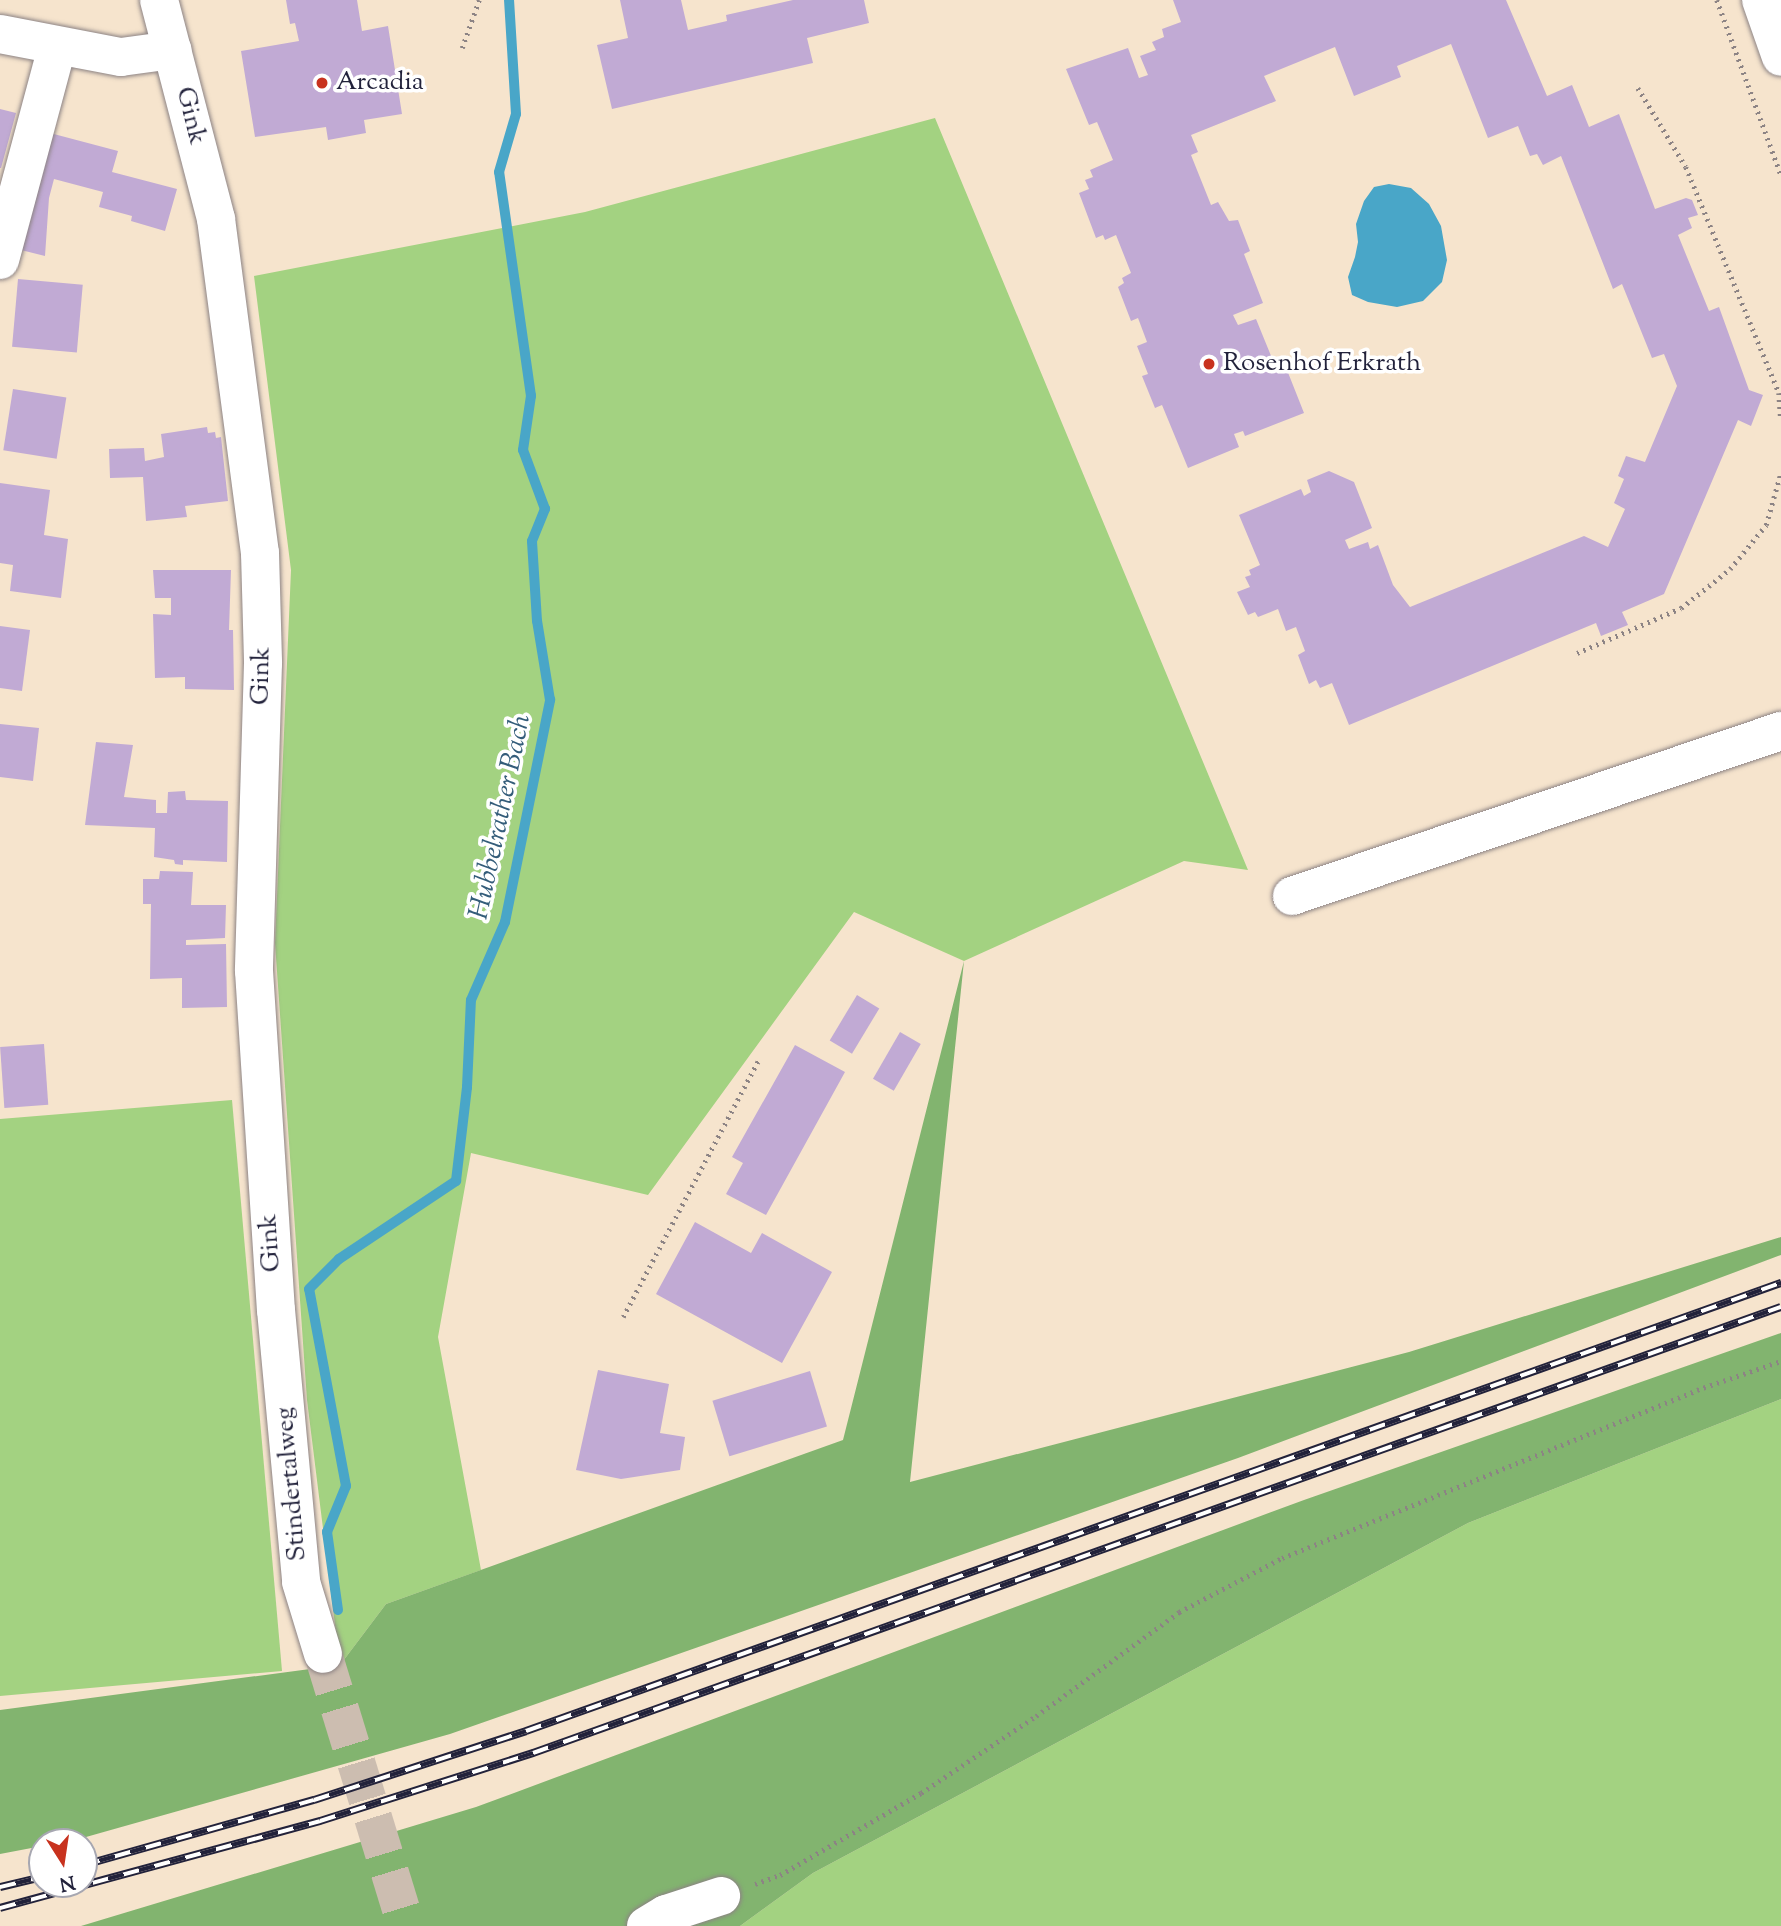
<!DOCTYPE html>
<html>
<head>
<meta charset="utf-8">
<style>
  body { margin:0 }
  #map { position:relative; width:1781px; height:1926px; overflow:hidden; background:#f6e4cd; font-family:"Sorts Mill Goudy",serif }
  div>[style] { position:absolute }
  .green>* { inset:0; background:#a3d281 }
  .forest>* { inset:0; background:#82b46f }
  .water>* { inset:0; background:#49a6c8 }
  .stream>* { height:10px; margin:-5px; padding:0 5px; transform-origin:5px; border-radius:5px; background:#49a6c8 }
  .building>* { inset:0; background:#c1aad4; transform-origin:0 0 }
  .minor-tunnel>* { height:38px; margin-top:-19px; transform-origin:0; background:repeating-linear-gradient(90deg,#ccbdb0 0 38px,transparent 0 57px) }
  .path>* { height:4.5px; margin-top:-2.25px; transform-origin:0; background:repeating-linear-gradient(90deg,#8c8384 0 2px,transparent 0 7px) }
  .roads { filter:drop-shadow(0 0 2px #8c8384) drop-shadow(0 0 2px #8c8384) }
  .minor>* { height:38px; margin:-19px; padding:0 19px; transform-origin:19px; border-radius:19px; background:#fff }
  .rail>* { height:8px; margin-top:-4px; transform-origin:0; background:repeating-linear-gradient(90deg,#fff 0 16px,#22223b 0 32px); box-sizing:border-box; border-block:2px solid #22223b }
  .dots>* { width:19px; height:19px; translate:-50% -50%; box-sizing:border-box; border:4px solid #fff; border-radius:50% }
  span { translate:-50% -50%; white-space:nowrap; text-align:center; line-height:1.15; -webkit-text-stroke:7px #fff; paint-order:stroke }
  .poi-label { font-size:26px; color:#22223b }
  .left { translate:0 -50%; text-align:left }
  .street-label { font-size:26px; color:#22223b }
  .water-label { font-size:28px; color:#345d7a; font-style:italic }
  .north { position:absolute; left:28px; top:1828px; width:70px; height:70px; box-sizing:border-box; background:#fff; border:2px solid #a7a7b1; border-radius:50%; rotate:168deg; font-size:19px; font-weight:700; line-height:28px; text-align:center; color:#22223b }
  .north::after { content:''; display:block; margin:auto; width:24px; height:32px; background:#c8321e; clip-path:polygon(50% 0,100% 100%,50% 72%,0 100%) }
</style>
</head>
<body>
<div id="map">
  <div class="green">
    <i style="clip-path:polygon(935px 118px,1248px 870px,1184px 861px,964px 961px,854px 912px,648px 1195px,471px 1153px,438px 1337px,481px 1570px,386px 1604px,340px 1665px,307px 1400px,275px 943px,291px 570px,254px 276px,585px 212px)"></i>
    <i style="clip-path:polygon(232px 1100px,282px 1671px,0 1696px,0 1119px)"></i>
    <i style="clip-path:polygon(1781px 1399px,1781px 1926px,740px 1926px,813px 1873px,1468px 1523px)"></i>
  </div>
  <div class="forest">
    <i style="clip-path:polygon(964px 961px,910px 1482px,1409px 1352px,1781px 1237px,1781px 1255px,1238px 1458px,450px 1734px,86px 1837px,42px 1842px,42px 1846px,0 1854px,0 1710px,340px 1665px,386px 1604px,843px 1440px)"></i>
    <i style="clip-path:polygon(1781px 1333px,1781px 1399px,1468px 1523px,813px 1873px,740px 1926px,81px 1926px,476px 1807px,1304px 1500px)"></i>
  </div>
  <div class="water">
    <i style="clip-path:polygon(1389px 184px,1411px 188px,1429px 204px,1441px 226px,1447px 260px,1442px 282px,1423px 301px,1397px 307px,1368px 302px,1352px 295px,1348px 277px,1355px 257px,1358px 242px,1356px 224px,1364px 201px,1374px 187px)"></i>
  </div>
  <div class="stream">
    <i style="left:338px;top:1610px;width:79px;rotate:-98deg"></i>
    <i style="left:327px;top:1532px;width:50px;rotate:-67.6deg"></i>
    <i style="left:346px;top:1486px;width:200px;rotate:-100.6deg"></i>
    <i style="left:309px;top:1289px;width:42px;rotate:-45deg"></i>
    <i style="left:339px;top:1259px;width:141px;rotate:-33.7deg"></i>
    <i style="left:456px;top:1181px;width:95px;rotate:-83.3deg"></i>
    <i style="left:467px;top:1087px;width:87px;rotate:-87.4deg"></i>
    <i style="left:471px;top:1000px;width:85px;rotate:-66.4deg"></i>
    <i style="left:505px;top:922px;width:227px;rotate:-78.5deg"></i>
    <i style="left:550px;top:700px;width:80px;rotate:-99.3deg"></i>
    <i style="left:537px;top:621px;width:80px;rotate:-93.6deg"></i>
    <i style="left:532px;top:541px;width:35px;rotate:-68deg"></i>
    <i style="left:545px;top:509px;width:63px;rotate:-110.4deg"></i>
    <i style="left:523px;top:450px;width:55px;rotate:-81.6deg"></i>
    <i style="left:531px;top:396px;width:226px;rotate:-98.1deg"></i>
    <i style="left:499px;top:172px;width:60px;rotate:-73.7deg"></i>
    <i style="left:516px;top:114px;width:114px;rotate:-93.5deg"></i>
  </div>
  <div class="building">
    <i style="clip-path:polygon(286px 0,357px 0,362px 31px,388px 26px,402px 114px,364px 120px,366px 133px,328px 140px,326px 127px,255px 137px,241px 51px,299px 41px,295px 23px,290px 24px)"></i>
    <i style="clip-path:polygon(620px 0,681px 0,688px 30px,727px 21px,726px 15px,793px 0,864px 0,869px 23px,807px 38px,813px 63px,612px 109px,597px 45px,628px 38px)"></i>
    <i style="clip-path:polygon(1173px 0,1506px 0,1547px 96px,1572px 85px,1589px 127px,1619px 114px,1655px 209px,1686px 198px,1692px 200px,1698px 215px,1688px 218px,1692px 228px,1678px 235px,1709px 311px,1719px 307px,1749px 390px,1763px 395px,1751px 426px,1738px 420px,1664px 594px,1622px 612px,1628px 625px,1601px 636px,1596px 623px,1349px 725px,1332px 683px,1320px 688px,1316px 680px,1309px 684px,1298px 655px,1305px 651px,1296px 627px,1286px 631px,1278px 609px,1258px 617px,1255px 612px,1248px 615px,1237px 592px,1250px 587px,1245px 577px,1251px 575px,1249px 570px,1260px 565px,1239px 515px,1301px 489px,1304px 496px,1311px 492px,1307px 480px,1329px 471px,1354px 482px,1372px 528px,1345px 540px,1349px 549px,1368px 542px,1370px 549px,1378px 545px,1393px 585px,1410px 607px,1584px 536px,1608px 547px,1625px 509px,1614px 503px,1624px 479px,1618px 476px,1626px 456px,1645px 462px,1677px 386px,1664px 354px,1652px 358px,1622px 284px,1613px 289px,1561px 156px,1543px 165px,1537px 154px,1530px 156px,1518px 126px,1488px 138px,1451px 44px,1397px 66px,1401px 77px,1354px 96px,1335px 47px,1264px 76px,1276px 101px,1191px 135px,1198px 152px,1191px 155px,1211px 205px,1218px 202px,1229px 221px,1238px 220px,1250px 251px,1244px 254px,1263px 303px,1233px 315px,1238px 325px,1256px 319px,1278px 373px,1287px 370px,1304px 413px,1245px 436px,1243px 431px,1234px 434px,1239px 447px,1188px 468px,1162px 405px,1155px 408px,1142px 376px,1148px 374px,1137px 346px,1147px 342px,1138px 318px,1131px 321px,1118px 287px,1124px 283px,1122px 278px,1131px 273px,1116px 235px,1105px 240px,1103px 235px,1096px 238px,1079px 193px,1089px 189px,1085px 180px,1093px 177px,1090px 170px,1113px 160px,1097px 122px,1089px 125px,1066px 69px,1128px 48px,1139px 78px,1148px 75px,1140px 56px,1156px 50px,1152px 42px,1164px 37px,1162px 29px,1181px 22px)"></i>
    <i style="clip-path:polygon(0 109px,16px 113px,1px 168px,0 168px)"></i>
    <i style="clip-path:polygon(50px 133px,118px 151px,112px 172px,177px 189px,165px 231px,131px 221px,132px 216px,99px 207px,103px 192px,54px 179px,49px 198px,45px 256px,17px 249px)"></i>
    <i style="left:18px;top:279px;width:65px;height:68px;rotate:5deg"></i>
    <i style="left:13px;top:389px;width:54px;height:62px;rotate:9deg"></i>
    <i style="clip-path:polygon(207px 427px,208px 433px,215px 432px,216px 438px,221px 437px,228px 501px,185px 506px,187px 517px,146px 521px,143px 477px,110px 478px,109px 449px,144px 448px,145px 461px,164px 457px,161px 434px)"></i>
    <i style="clip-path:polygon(0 483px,50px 490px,44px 535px,68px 539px,61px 598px,10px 591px,13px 565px,0 563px)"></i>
    <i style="clip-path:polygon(153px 570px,231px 570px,229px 630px,233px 630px,234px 690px,185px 689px,185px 677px,155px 678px,153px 614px,171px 615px,171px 598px,155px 598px)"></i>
    <i style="clip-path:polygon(0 626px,30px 630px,22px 691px,0 688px)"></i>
    <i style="clip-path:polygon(0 724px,39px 728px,33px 781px,0 777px)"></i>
    <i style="clip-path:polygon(96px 742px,133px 745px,124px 797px,156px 800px,156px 813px,167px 813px,168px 792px,185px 791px,186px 800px,228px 801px,227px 862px,183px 860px,183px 865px,175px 864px,174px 860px,154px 857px,155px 828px,85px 825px)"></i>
    <i style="clip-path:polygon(160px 871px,193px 872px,191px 905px,226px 905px,225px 938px,186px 940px,186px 945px,226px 944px,227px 1007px,182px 1008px,182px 978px,150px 979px,151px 904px,143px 904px,143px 879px,159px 879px)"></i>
    <i style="left:857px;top:995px;width:26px;height:53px;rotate:31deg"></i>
    <i style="left:900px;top:1032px;width:24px;height:54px;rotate:30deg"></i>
    <i style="left:44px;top:1044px;width:61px;height:44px;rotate:86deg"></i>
    <i style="clip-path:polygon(795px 1045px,845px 1072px,766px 1215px,726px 1194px,743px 1163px,732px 1157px)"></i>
    <i style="clip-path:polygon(695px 1222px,751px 1253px,762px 1233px,832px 1272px,782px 1363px,656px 1294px)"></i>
    <i style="clip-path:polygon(598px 1370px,669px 1384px,660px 1433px,685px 1437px,680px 1470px,621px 1479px,576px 1470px)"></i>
    <i style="left:810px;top:1371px;width:58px;height:102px;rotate:73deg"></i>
  </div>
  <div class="minor-tunnel">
    <i style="left:323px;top:1654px;width:284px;rotate:73deg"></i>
  </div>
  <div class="path">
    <i style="left:1717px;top:0;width:186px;rotate:69.9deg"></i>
    <i style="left:462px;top:48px;width:51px;rotate:-70.5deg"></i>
    <i style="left:1638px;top:88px;width:92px;rotate:58.7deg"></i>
    <i style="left:1686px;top:167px;width:244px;rotate:67.6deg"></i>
    <i style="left:1779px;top:393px;width:27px;rotate:86deg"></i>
    <i style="left:1577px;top:653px;width:113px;rotate:-23.4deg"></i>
    <i style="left:1681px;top:608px;width:63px;rotate:-38.5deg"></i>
    <i style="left:1730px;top:569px;width:57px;rotate:-50.7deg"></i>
    <i style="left:1766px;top:525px;width:55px;rotate:-74.2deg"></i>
    <i style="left:623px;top:1317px;width:292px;rotate:-62.2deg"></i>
    <i style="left:755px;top:1884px;width:27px;rotate:-20deg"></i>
    <i style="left:780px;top:1875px;width:163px;rotate:-30.2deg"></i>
    <i style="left:921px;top:1793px;width:138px;rotate:-33.8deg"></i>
    <i style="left:1036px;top:1716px;width:177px;rotate:-36deg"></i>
    <i style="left:1179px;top:1612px;width:116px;rotate:-27.7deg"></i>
    <i style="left:1282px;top:1558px;width:448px;rotate:-22deg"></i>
    <i style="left:1697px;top:1390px;width:89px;rotate:-19deg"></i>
  </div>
  <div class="roads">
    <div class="minor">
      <i style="left:159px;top:0;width:226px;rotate:75.4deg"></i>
      <i style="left:216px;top:219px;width:337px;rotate:82.5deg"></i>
      <i style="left:260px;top:553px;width:110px;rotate:88.4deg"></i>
      <i style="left:263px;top:663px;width:308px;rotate:91.7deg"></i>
      <i style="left:254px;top:971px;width:340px;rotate:86.3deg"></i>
      <i style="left:276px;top:1310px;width:273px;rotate:84.7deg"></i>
      <i style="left:301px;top:1582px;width:75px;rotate:73deg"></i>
      <i style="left:1761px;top:0;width:60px;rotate:70.7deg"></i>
      <i style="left:0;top:34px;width:123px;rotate:10.8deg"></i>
      <i style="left:121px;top:57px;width:52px;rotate:-7.7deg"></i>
      <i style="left:0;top:260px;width:220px;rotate:-75deg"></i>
      <i style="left:1292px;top:896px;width:516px;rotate:-18.65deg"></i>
      <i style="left:646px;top:1926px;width:23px;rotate:-31deg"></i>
      <i style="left:666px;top:1914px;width:58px;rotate:-18.1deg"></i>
    </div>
  </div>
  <div class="rail">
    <i style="left:84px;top:1865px;width:239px;rotate:-15.8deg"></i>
    <i style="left:314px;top:1800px;width:223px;rotate:-18deg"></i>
    <i style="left:526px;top:1731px;width:1333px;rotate:-19.65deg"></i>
    <i style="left:0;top:1887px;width:43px;rotate:-13.4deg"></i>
    <i style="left:0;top:1908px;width:332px;rotate:-15.2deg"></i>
    <i style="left:320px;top:1821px;width:224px;rotate:-17.7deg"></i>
    <i style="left:533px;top:1753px;width:1325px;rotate:-19.67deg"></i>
  </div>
  <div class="dots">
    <i style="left:322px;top:83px;background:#c8321e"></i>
    <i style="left:1209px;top:364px;background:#c8321e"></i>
  </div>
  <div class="poi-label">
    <span class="left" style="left:336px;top:83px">Arcadia</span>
    <span class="left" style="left:1223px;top:364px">Rosenhof Erkrath</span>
  </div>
  <div class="street-label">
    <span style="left:190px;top:116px;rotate:76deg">Gink</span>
    <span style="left:262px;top:676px;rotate:-89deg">Gink</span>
    <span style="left:271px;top:1243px;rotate:-94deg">Gink</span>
    <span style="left:292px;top:1484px;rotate:-95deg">Stindertalweg</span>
  </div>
  <div class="water-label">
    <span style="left:501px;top:817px;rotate:-78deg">Hubbelrather Bach</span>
  </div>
  <div class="north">N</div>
</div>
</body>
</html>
